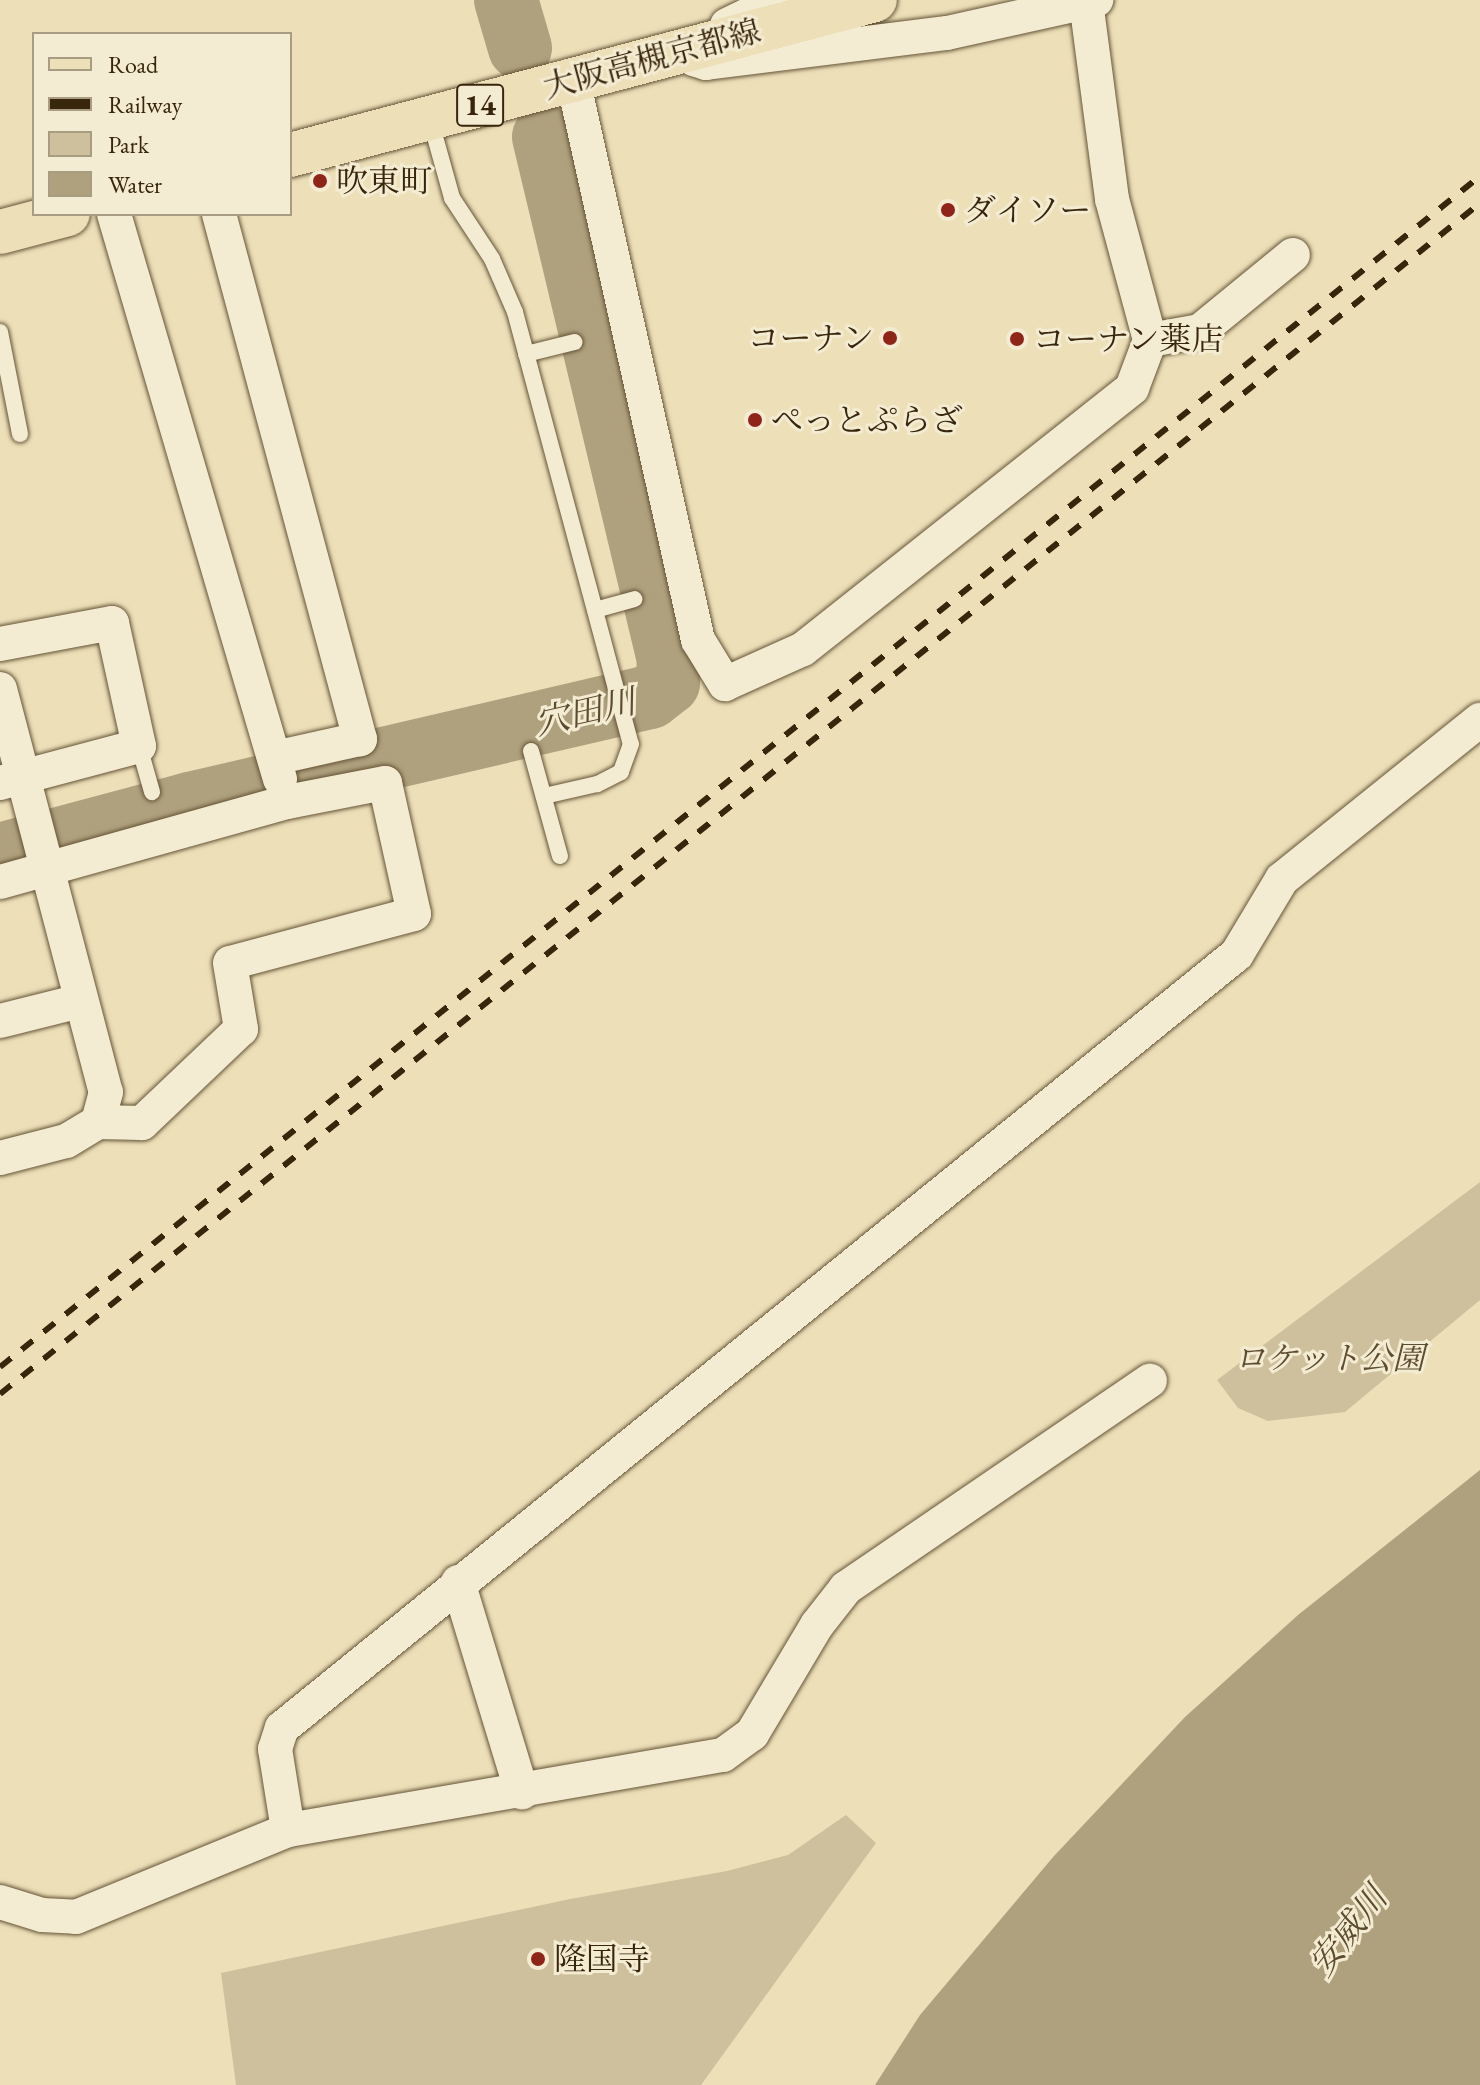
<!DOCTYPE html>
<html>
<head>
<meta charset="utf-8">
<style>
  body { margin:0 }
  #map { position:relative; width:1480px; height:2085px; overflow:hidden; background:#ede0b9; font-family:"EB Garamond","Noto Serif JP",serif }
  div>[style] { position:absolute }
  .green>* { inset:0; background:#cec09c }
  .water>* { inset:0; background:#afa17e }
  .river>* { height:64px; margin:-32px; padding:0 32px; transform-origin:32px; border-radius:32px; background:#afa17e }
  .roads { filter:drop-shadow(0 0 2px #655437) drop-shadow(0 0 2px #655437) }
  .service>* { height:16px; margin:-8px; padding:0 8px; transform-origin:8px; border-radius:8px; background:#f3ebd2 }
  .minor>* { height:34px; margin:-17px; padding:0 17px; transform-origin:17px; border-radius:17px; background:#f3ebd2 }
  .primary>* { height:44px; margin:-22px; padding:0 22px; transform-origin:22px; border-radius:22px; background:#ede0b9 }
  .rail>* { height:6px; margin-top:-3px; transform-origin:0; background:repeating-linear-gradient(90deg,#38260c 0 14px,transparent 0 28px) }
  .dots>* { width:22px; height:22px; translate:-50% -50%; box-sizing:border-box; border:4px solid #f3ebd2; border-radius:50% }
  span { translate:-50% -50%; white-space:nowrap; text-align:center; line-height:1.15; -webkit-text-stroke:6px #f3ebd2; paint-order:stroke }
  .shield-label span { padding:2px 6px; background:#f3ebd2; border:2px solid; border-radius:6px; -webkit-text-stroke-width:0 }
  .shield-label { font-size:30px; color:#38260c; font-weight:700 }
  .street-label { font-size:32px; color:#38260c }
  .poi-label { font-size:32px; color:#38260c }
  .left { translate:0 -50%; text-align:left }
  .right { translate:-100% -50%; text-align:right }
  .park-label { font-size:32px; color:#5e4c30; font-style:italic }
  .water-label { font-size:34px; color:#5c4b2e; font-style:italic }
  .legend { position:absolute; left:32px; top:32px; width:260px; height:184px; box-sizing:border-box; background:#f3ebd2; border:2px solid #a89c83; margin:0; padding:10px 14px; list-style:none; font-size:24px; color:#38260c }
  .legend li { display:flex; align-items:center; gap:16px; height:40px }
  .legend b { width:40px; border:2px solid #a89c83 }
</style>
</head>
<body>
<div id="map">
  <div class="green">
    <i style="clip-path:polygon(1480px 1182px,1480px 1300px,1345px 1412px,1268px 1421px,1238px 1408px,1217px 1380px)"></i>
    <i style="clip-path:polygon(846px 1815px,876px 1843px,701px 2085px,236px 2085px,221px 1973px,570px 1899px,727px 1871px,788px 1855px)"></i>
  </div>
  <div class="water">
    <i style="clip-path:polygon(1480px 1470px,1480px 2085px,875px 2085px,920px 2015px,1054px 1856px,1185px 1717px,1298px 1615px)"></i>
  </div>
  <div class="river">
    <i style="left:506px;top:0;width:50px;rotate:73.7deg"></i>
    <i style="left:0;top:855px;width:197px;rotate:-15deg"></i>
    <i style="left:190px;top:804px;width:472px;rotate:-13.1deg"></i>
    <i style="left:650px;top:697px;width:23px;rotate:-38deg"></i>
    <i style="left:668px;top:683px;width:23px;rotate:-88deg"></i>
    <i style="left:669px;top:660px;width:538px;rotate:-103.44deg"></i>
  </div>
  <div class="roads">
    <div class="service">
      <i style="left:430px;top:119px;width:82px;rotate:74.4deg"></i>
      <i style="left:452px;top:198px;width:73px;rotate:56.7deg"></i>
      <i style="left:492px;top:259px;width:58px;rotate:66.5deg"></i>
      <i style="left:515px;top:312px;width:447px;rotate:75deg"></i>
      <i style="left:631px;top:744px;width:30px;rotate:110deg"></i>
      <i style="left:621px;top:772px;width:27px;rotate:153deg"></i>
      <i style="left:597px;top:784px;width:54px;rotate:167.2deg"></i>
      <i style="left:0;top:332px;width:104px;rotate:78.9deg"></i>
      <i style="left:526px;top:354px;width:50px;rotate:-13.8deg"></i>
      <i style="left:595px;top:610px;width:41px;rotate:-15.4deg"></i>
      <i style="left:139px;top:746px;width:48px;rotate:74.2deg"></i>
      <i style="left:531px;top:751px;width:109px;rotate:74.6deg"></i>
    </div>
    <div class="minor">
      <i style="left:727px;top:25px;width:58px;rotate:-25.7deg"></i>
      <i style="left:693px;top:59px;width:14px;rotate:17deg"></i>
      <i style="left:706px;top:63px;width:243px;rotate:-7.1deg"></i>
      <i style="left:947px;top:33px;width:153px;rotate:-12.5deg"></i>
      <i style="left:573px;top:80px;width:574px;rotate:77.42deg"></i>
      <i style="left:698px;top:640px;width:52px;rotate:58.5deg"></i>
      <i style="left:725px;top:684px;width:85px;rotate:-24.2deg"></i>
      <i style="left:803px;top:649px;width:420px;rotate:-38.4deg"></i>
      <i style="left:1132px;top:388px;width:51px;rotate:-69.4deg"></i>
      <i style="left:1150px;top:340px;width:146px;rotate:-105.1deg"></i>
      <i style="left:1112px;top:199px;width:199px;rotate:-97.5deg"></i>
      <i style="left:114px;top:214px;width:589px;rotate:73.63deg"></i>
      <i style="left:219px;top:214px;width:544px;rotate:74.97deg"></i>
      <i style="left:360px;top:739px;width:88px;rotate:167.5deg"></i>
      <i style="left:1150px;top:340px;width:51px;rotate:-10.2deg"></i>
      <i style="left:1200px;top:331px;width:120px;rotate:-39.3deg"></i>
      <i style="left:0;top:644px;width:114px;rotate:-10.6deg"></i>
      <i style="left:112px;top:623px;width:126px;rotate:77.6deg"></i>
      <i style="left:139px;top:746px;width:144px;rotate:165.1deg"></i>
      <i style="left:0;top:689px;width:417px;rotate:75.3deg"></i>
      <i style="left:106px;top:1092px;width:31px;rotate:105deg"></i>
      <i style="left:98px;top:1122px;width:37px;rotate:149deg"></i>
      <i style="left:66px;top:1141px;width:68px;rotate:165.6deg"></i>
      <i style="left:0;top:882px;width:298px;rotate:-15.6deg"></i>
      <i style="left:287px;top:802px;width:100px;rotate:-11deg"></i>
      <i style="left:385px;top:783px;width:134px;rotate:77.5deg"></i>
      <i style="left:414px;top:914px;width:190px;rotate:165.1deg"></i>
      <i style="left:230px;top:963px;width:67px;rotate:80.5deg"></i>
      <i style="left:241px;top:1029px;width:137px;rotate:136.5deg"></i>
      <i style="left:142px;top:1123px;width:44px;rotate:-178.7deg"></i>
      <i style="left:0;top:1021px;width:82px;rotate:-14deg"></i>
      <i style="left:458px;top:1582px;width:220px;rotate:73.1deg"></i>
      <i style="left:288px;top:1830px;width:82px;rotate:-99.1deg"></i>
      <i style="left:275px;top:1749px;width:22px;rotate:-72deg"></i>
      <i style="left:282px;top:1728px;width:1229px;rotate:-39.02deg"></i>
      <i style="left:1237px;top:954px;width:87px;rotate:-59deg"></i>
      <i style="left:1282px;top:879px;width:254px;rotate:-38.8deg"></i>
      <i style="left:0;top:1902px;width:44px;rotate:17.2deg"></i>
      <i style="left:42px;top:1915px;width:34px;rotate:3deg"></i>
      <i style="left:76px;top:1917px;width:229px;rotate:-22.3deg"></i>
      <i style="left:288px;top:1830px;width:441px;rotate:-9.8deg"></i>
      <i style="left:723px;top:1755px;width:36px;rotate:-36deg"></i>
      <i style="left:752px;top:1734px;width:127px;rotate:-59.2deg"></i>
      <i style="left:817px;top:1625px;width:47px;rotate:-51.9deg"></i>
      <i style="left:846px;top:1588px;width:368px;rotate:-34.3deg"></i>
    </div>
    <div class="primary">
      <i style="left:290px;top:155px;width:605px;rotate:-14.84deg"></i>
      <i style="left:0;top:232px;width:70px;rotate:-14.8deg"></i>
    </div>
  </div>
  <div class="rail">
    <i style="left:0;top:1367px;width:1900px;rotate:-38.82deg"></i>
    <i style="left:0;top:1394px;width:1900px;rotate:-38.82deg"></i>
  </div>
  <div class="dots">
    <i style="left:320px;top:181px;background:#8f2418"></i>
    <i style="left:948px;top:210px;background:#8f2418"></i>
    <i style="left:890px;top:338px;background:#8f2418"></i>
    <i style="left:1017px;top:339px;background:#8f2418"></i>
    <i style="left:755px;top:420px;background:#8f2418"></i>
    <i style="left:538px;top:1959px;background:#8f2418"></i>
  </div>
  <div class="shield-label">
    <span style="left:480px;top:105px">14</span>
  </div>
  <div class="street-label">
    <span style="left:652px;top:59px;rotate:-15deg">大阪高槻京都線</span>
  </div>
  <div class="poi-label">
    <span class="left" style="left:336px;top:181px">吹東町</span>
    <span class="left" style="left:964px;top:210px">ダイソー</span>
    <span class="right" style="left:874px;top:338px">コーナン</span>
    <span class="left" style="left:1033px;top:339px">コーナン薬店</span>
    <span class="left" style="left:771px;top:420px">ぺっとぷらざ</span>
    <span class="left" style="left:554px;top:1959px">隆国寺</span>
  </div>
  <div class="park-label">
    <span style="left:1329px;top:1358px">ロケット公園</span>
  </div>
  <div class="water-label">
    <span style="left:585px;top:712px;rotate:-13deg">穴田川</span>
    <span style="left:1348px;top:1931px;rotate:-52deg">安威川</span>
  </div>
  <ul class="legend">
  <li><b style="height:10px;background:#ede0b9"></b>Road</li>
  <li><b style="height:10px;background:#38260c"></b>Railway</li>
  <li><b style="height:22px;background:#cec09c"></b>Park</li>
  <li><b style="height:22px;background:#afa17e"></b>Water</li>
  </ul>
</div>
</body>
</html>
